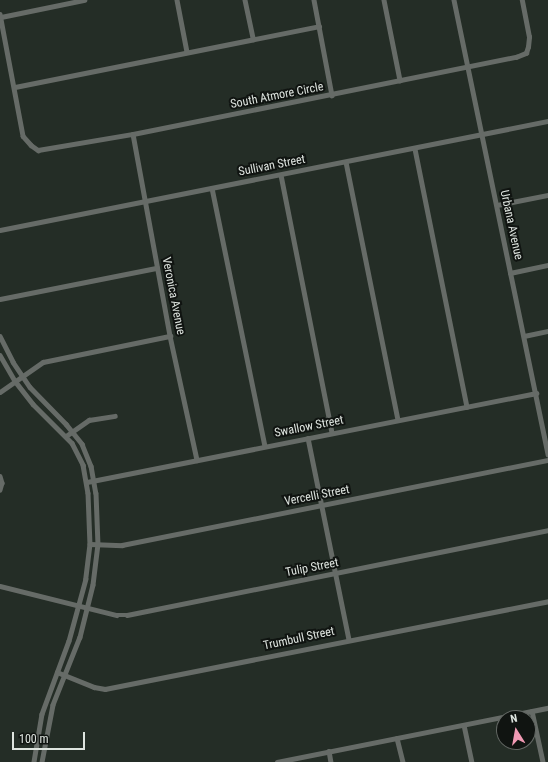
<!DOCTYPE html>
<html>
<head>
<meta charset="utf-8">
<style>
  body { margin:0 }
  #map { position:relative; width:548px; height:762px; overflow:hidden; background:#242d26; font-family:"Roboto Condensed",sans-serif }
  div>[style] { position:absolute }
  .minor>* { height:4.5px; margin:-2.25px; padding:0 2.25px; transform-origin:2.25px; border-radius:2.25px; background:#666b67 }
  span { translate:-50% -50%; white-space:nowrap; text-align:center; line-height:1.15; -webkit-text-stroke:4px #101411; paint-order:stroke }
  .street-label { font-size:12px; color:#dee4df }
  .north { position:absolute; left:496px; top:710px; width:40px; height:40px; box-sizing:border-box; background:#101411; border:1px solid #626763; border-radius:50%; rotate:349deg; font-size:11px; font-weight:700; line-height:16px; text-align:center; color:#dee4df }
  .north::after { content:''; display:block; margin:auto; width:14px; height:18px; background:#f19ab4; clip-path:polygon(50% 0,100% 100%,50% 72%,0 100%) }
  .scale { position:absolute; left:12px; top:732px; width:73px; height:18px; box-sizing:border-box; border:2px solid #dee4df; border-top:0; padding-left:5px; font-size:12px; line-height:14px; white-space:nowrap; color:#dee4df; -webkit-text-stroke:3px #101411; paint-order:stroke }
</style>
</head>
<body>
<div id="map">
  <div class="minor">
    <i style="left:177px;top:0;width:53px;rotate:79.1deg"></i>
    <i style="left:245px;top:0;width:40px;rotate:78deg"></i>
    <i style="left:314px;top:0;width:97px;rotate:79.3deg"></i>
    <i style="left:384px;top:0;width:82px;rotate:78.7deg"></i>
    <i style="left:454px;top:0;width:464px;rotate:78.3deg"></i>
    <i style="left:0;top:14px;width:124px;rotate:79.3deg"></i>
    <i style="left:23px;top:136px;width:12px;rotate:48deg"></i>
    <i style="left:31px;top:145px;width:9px;rotate:36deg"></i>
    <i style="left:38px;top:150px;width:96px;rotate:-9.6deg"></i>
    <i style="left:133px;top:134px;width:391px;rotate:-11.4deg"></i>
    <i style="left:516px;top:57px;width:11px;rotate:-22deg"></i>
    <i style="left:526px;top:53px;width:6px;rotate:-72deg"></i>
    <i style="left:528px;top:47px;width:10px;rotate:-84deg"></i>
    <i style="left:529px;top:37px;width:38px;rotate:-101deg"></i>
    <i style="left:1px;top:17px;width:85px;rotate:-11.6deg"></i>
    <i style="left:15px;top:87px;width:310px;rotate:-11.3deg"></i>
    <i style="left:133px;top:134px;width:205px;rotate:79.6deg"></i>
    <i style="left:170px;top:336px;width:127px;rotate:77.7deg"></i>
    <i style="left:415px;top:149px;width:263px;rotate:78.6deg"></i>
    <i style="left:346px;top:162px;width:263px;rotate:78.6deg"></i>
    <i style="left:281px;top:175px;width:263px;rotate:78.8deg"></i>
    <i style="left:212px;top:188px;width:263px;rotate:78.4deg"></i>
    <i style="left:497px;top:205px;width:52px;rotate:-11.1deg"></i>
    <i style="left:0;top:230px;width:559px;rotate:-11.25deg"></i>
    <i style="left:510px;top:273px;width:39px;rotate:-12deg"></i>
    <i style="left:0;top:299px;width:160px;rotate:-11.2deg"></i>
    <i style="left:0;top:336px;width:29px;rotate:63deg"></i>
    <i style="left:13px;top:362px;width:30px;rotate:56deg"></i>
    <i style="left:30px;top:387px;width:52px;rotate:45.8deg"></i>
    <i style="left:66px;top:424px;width:26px;rotate:51deg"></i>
    <i style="left:82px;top:444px;width:24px;rotate:68deg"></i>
    <i style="left:91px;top:466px;width:27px;rotate:80deg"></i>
    <i style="left:96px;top:493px;width:51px;rotate:87.8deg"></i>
    <i style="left:98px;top:544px;width:41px;rotate:97deg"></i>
    <i style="left:93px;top:585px;width:54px;rotate:104deg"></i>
    <i style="left:80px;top:637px;width:73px;rotate:111.7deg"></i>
    <i style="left:53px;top:705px;width:58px;rotate:100.9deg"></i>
    <i style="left:524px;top:336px;width:25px;rotate:-12deg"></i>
    <i style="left:0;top:355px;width:30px;rotate:60deg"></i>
    <i style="left:15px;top:381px;width:29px;rotate:52deg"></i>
    <i style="left:33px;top:404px;width:55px;rotate:45deg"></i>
    <i style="left:72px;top:443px;width:25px;rotate:63deg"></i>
    <i style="left:83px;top:465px;width:28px;rotate:80deg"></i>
    <i style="left:88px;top:493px;width:51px;rotate:87.8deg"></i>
    <i style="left:90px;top:544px;width:35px;rotate:97deg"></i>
    <i style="left:86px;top:579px;width:64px;rotate:105.3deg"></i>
    <i style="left:69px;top:641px;width:78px;rotate:110.3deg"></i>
    <i style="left:42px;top:714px;width:49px;rotate:99.5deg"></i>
    <i style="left:0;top:392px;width:52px;rotate:-34.9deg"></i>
    <i style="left:43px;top:362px;width:130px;rotate:-11.6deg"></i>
    <i style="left:66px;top:436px;width:28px;rotate:-35deg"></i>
    <i style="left:89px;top:420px;width:26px;rotate:-9deg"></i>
    <i style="left:308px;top:438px;width:205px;rotate:78.5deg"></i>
    <i style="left:0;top:476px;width:7px;rotate:74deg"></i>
    <i style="left:2px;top:483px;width:7px;rotate:106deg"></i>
    <i style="left:87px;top:482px;width:458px;rotate:-11.2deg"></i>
    <i style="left:90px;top:544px;width:32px;rotate:2deg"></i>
    <i style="left:122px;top:545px;width:434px;rotate:-11.3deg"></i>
    <i style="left:0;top:586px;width:120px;rotate:14deg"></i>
    <i style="left:116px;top:615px;width:11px"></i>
    <i style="left:127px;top:615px;width:429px;rotate:-11.4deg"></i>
    <i style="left:57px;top:672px;width:40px;rotate:22deg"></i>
    <i style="left:94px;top:687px;width:11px;rotate:10deg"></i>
    <i style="left:105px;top:689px;width:452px;rotate:-11.2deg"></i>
    <i style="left:532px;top:711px;width:52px;rotate:77.8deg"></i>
    <i style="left:464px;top:725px;width:38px;rotate:78deg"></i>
    <i style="left:397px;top:738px;width:25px;rotate:76deg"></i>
    <i style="left:329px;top:751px;width:11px;rotate:80deg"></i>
    <i style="left:277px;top:762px;width:276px;rotate:-11.3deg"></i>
  </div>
  <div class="street-label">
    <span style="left:277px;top:96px;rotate:-11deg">South Atmore Circle</span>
    <span style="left:272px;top:166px;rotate:-11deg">Sullivan Street</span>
    <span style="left:511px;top:225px;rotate:78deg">Urbana Avenue</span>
    <span style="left:173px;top:296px;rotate:79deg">Veronica Avenue</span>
    <span style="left:309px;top:427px;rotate:-11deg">Swallow Street</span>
    <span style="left:317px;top:496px;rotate:-11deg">Vercelli Street</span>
    <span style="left:312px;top:568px;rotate:-11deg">Tulip Street</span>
    <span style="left:299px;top:639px;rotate:-12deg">Trumbull Street</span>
  </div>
  <div class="north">N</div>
  <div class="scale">100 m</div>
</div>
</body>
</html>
